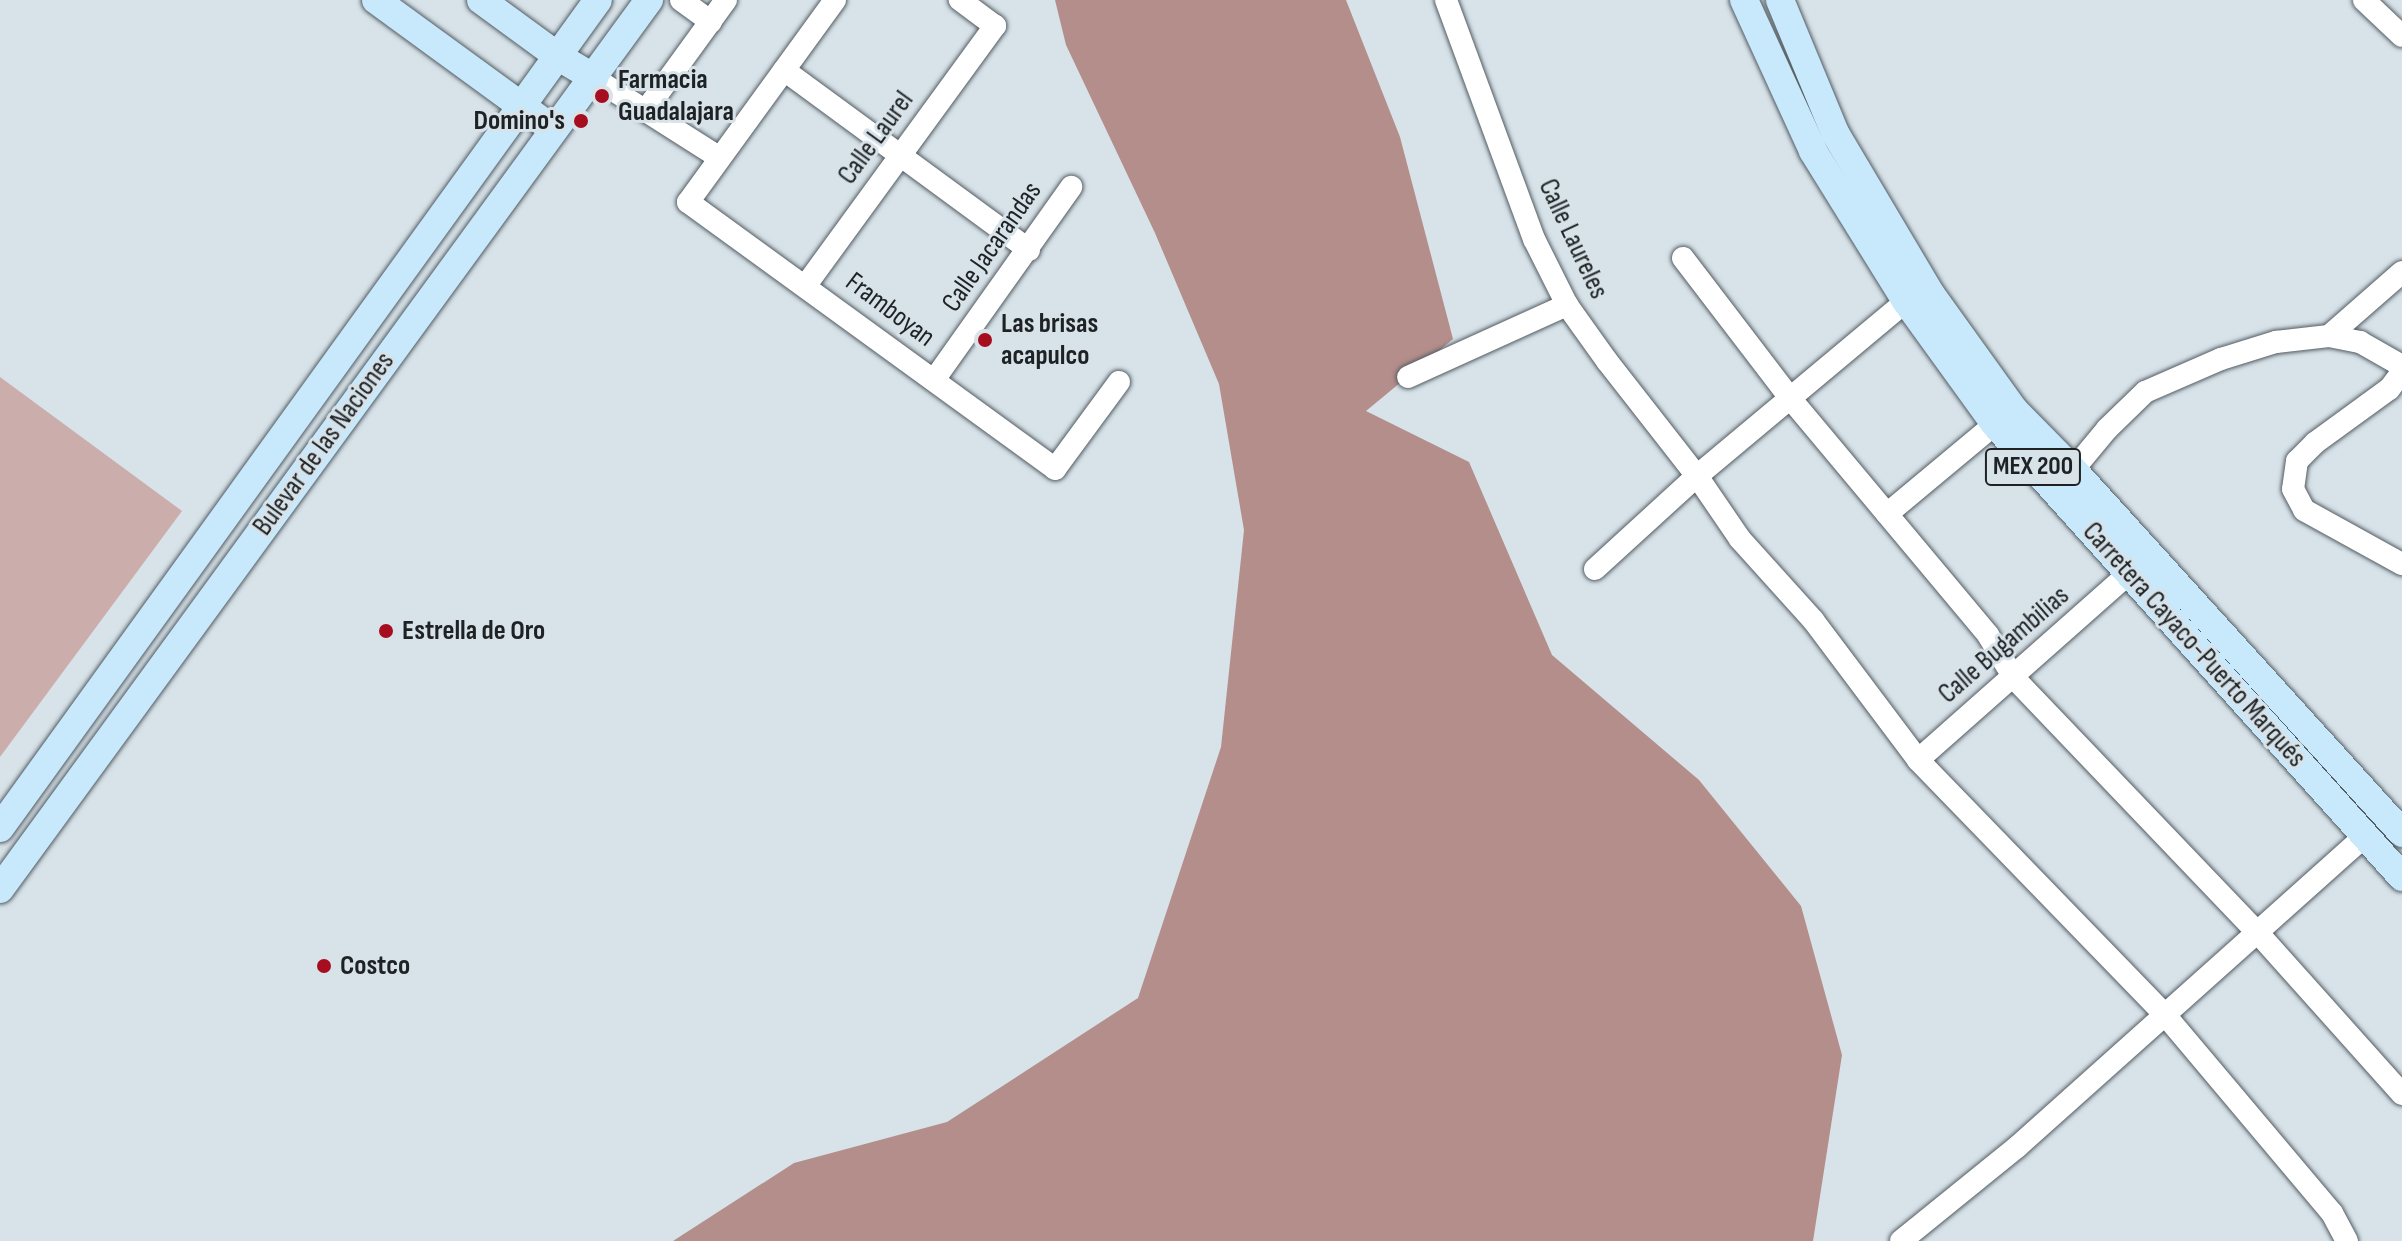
<!DOCTYPE html>
<html>
<head>
<meta charset="utf-8">
<style>
  body { margin:0 }
  #map { position:relative; width:2402px; height:1241px; overflow:hidden; background:#d7e2e9; font-family:"Sofia Sans Condensed",sans-serif }
  div>[style] { position:absolute }
  .green>* { inset:0; background:#cbaeac }
  .water>* { inset:0; background:#b48e8b }
  .roads { filter:drop-shadow(0 0 2px #535c62) drop-shadow(0 0 2px #535c62) }
  .minor>* { height:22px; margin:-11px; padding:0 11px; transform-origin:11px; border-radius:11px; background:#fff }
  .major>* { height:28px; margin:-14px; padding:0 14px; transform-origin:14px; border-radius:14px; background:#c8e8fb }
  .dots>* { width:22px; height:22px; translate:-50% -50%; box-sizing:border-box; border:4px solid #d7e2e9; border-radius:50% }
  span { translate:-50% -50%; white-space:nowrap; text-align:center; line-height:1.15; -webkit-text-stroke:6px #d7e2e9; paint-order:stroke }
  .shield-label span { padding:2px 6px; background:#d7e2e9; border:2px solid; border-radius:6px; -webkit-text-stroke-width:0 }
  .shield-label { font-size:26px; color:#1e2224; font-weight:700 }
  .poi-label { font-size:28px; color:#1e2224; font-weight:700 }
  .left { translate:0 -50%; text-align:left }
  .right { translate:-100% -50%; text-align:right }
  .street-label { font-size:28px; color:#1e2224 }
</style>
</head>
<body>
<div id="map">
  <div class="green">
    <i style="clip-path:polygon(0 377px,182px 511px,0 757px)"></i>
  </div>
  <div class="water">
    <i style="clip-path:polygon(1055px 0,1346px 0,1400px 137px,1453px 339px,1366px 411px,1469px 462px,1552px 655px,1699px 780px,1801px 906px,1842px 1055px,1813px 1241px,673px 1241px,794px 1163px,947px 1122px,1138px 998px,1221px 747px,1244px 530px,1219px 384px,1155px 233px,1066px 45px)"></i>
  </div>
  <div class="roads">
    <div class="minor">
      <i style="left:681px;top:0;width:37px;rotate:36deg"></i>
      <i style="left:835px;top:0;width:250px;rotate:126deg"></i>
      <i style="left:688px;top:202px;width:454px;rotate:36deg"></i>
      <i style="left:1055px;top:469px;width:108px;rotate:-53.7deg"></i>
      <i style="left:1446px;top:0;width:255px;rotate:69.8deg"></i>
      <i style="left:1534px;top:239px;width:74px;rotate:63.4deg"></i>
      <i style="left:1567px;top:305px;width:69px;rotate:54.5deg"></i>
      <i style="left:1607px;top:361px;width:146px;rotate:52deg"></i>
      <i style="left:1697px;top:476px;width:76px;rotate:55.7deg"></i>
      <i style="left:1740px;top:539px;width:109px;rotate:48deg"></i>
      <i style="left:1813px;top:620px;width:175px;rotate:53.1deg"></i>
      <i style="left:1918px;top:760px;width:356px;rotate:45.9deg"></i>
      <i style="left:2166px;top:1016px;width:258px;rotate:49.9deg"></i>
      <i style="left:2332px;top:1213px;width:32px;rotate:62deg"></i>
      <i style="left:2364px;top:0;width:52px;rotate:43.5deg"></i>
      <i style="left:784px;top:70px;width:304px;rotate:36.3deg"></i>
      <i style="left:594px;top:78px;width:149px;rotate:32.4deg"></i>
      <i style="left:646px;top:110px;width:136px;rotate:-54deg"></i>
      <i style="left:1683px;top:258px;width:176px;rotate:52.6deg"></i>
      <i style="left:1790px;top:398px;width:309px;rotate:50.1deg"></i>
      <i style="left:1988px;top:635px;width:50px;rotate:58.8deg"></i>
      <i style="left:2014px;top:678px;width:353px;rotate:46.3deg"></i>
      <i style="left:2258px;top:933px;width:216px;rotate:48.2deg"></i>
      <i style="left:806px;top:285px;width:321px;rotate:-53.9deg"></i>
      <i style="left:995px;top:26px;width:44px;rotate:-143.4deg"></i>
      <i style="left:2329px;top:336px;width:97px;rotate:-41.2deg"></i>
      <i style="left:2402px;top:372px;width:21px;rotate:127deg"></i>
      <i style="left:2389px;top:389px;width:92px;rotate:143.9deg"></i>
      <i style="left:2315px;top:443px;width:25px;rotate:135deg"></i>
      <i style="left:2297px;top:461px;width:28px;rotate:98deg"></i>
      <i style="left:2293px;top:489px;width:24px;rotate:62deg"></i>
      <i style="left:2304px;top:510px;width:112px;rotate:28.9deg"></i>
      <i style="left:1408px;top:377px;width:175px;rotate:-24.4deg"></i>
      <i style="left:934px;top:380px;width:237px;rotate:-54.6deg"></i>
      <i style="left:2073px;top:470px;width:53px;rotate:-50.3deg"></i>
      <i style="left:2107px;top:429px;width:53px;rotate:-44.2deg"></i>
      <i style="left:2145px;top:392px;width:83px;rotate:-23.5deg"></i>
      <i style="left:2221px;top:359px;width:58px;rotate:-17.2deg"></i>
      <i style="left:2276px;top:342px;width:53px;rotate:-6.5deg"></i>
      <i style="left:2329px;top:336px;width:32px;rotate:11deg"></i>
      <i style="left:2360px;top:342px;width:48px;rotate:29.7deg"></i>
      <i style="left:1887px;top:514px;width:141px;rotate:-39.8deg"></i>
      <i style="left:1595px;top:569px;width:138px;rotate:-42.4deg"></i>
      <i style="left:1697px;top:476px;width:273px;rotate:-39.9deg"></i>
      <i style="left:1918px;top:760px;width:281px;rotate:-41.5deg"></i>
      <i style="left:1901px;top:1241px;width:149px;rotate:-39deg"></i>
      <i style="left:2017px;top:1147px;width:468px;rotate:-41.8deg"></i>
    </div>
    <div class="major">
      <i style="left:376px;top:0;width:220px;rotate:36.1deg"></i>
      <i style="left:481px;top:0;width:97px;rotate:36.2deg"></i>
      <i style="left:559px;top:57px;width:41px;rotate:31deg"></i>
      <i style="left:1744px;top:0;width:166px;rotate:65.4deg"></i>
      <i style="left:1813px;top:151px;width:176px;rotate:58.2deg"></i>
      <i style="left:1906px;top:301px;width:152px;rotate:54.1deg"></i>
      <i style="left:1995px;top:424px;width:609px;rotate:48.06deg"></i>
      <i style="left:1780px;top:0;width:144px;rotate:67.5deg"></i>
      <i style="left:1835px;top:133px;width:186px;rotate:59.3deg"></i>
      <i style="left:1930px;top:293px;width:144px;rotate:54.3deg"></i>
      <i style="left:2014px;top:410px;width:84px;rotate:45.5deg"></i>
      <i style="left:2073px;top:470px;width:490px;rotate:47.8deg"></i>
      <i style="left:0;top:828px;width:1021px;rotate:-54.16deg"></i>
      <i style="left:0;top:889px;width:1101px;rotate:-53.87deg"></i>
    </div>
  </div>
  <div class="dots">
    <i style="left:602px;top:96px;background:#a60d1f"></i>
    <i style="left:581px;top:121px;background:#a60d1f"></i>
    <i style="left:985px;top:340px;background:#a60d1f"></i>
    <i style="left:386px;top:631px;background:#a60d1f"></i>
    <i style="left:324px;top:966px;background:#a60d1f"></i>
  </div>
  <div class="shield-label">
    <span style="left:2033px;top:467px">MEX 200</span>
  </div>
  <div class="poi-label">
    <span class="left" style="left:618px;top:96px">Farmacia<br>Guadalajara</span>
    <span class="right" style="left:565px;top:121px">Domino's</span>
    <span class="left" style="left:1001px;top:340px">Las brisas<br>acapulco</span>
    <span class="left" style="left:402px;top:631px">Estrella de Oro</span>
    <span class="left" style="left:340px;top:966px">Costco</span>
  </div>
  <div class="street-label">
    <span style="left:876px;top:138px;rotate:-54deg">Calle Laurel</span>
    <span style="left:1573px;top:239px;rotate:65deg">Calle Laureles</span>
    <span style="left:992px;top:247px;rotate:-55deg">Calle Jacarandas</span>
    <span style="left:890px;top:310px;rotate:37deg">Framboyan</span>
    <span style="left:324px;top:444px;rotate:-54deg">Bulevar de las Naciones</span>
    <span style="left:2004px;top:645px;rotate:-41deg">Calle Bugambilias</span>
    <span style="left:2194px;top:645px;rotate:48deg">Carretera Cayaco-Puerto Marqués</span>
  </div>
</div>
</body>
</html>
